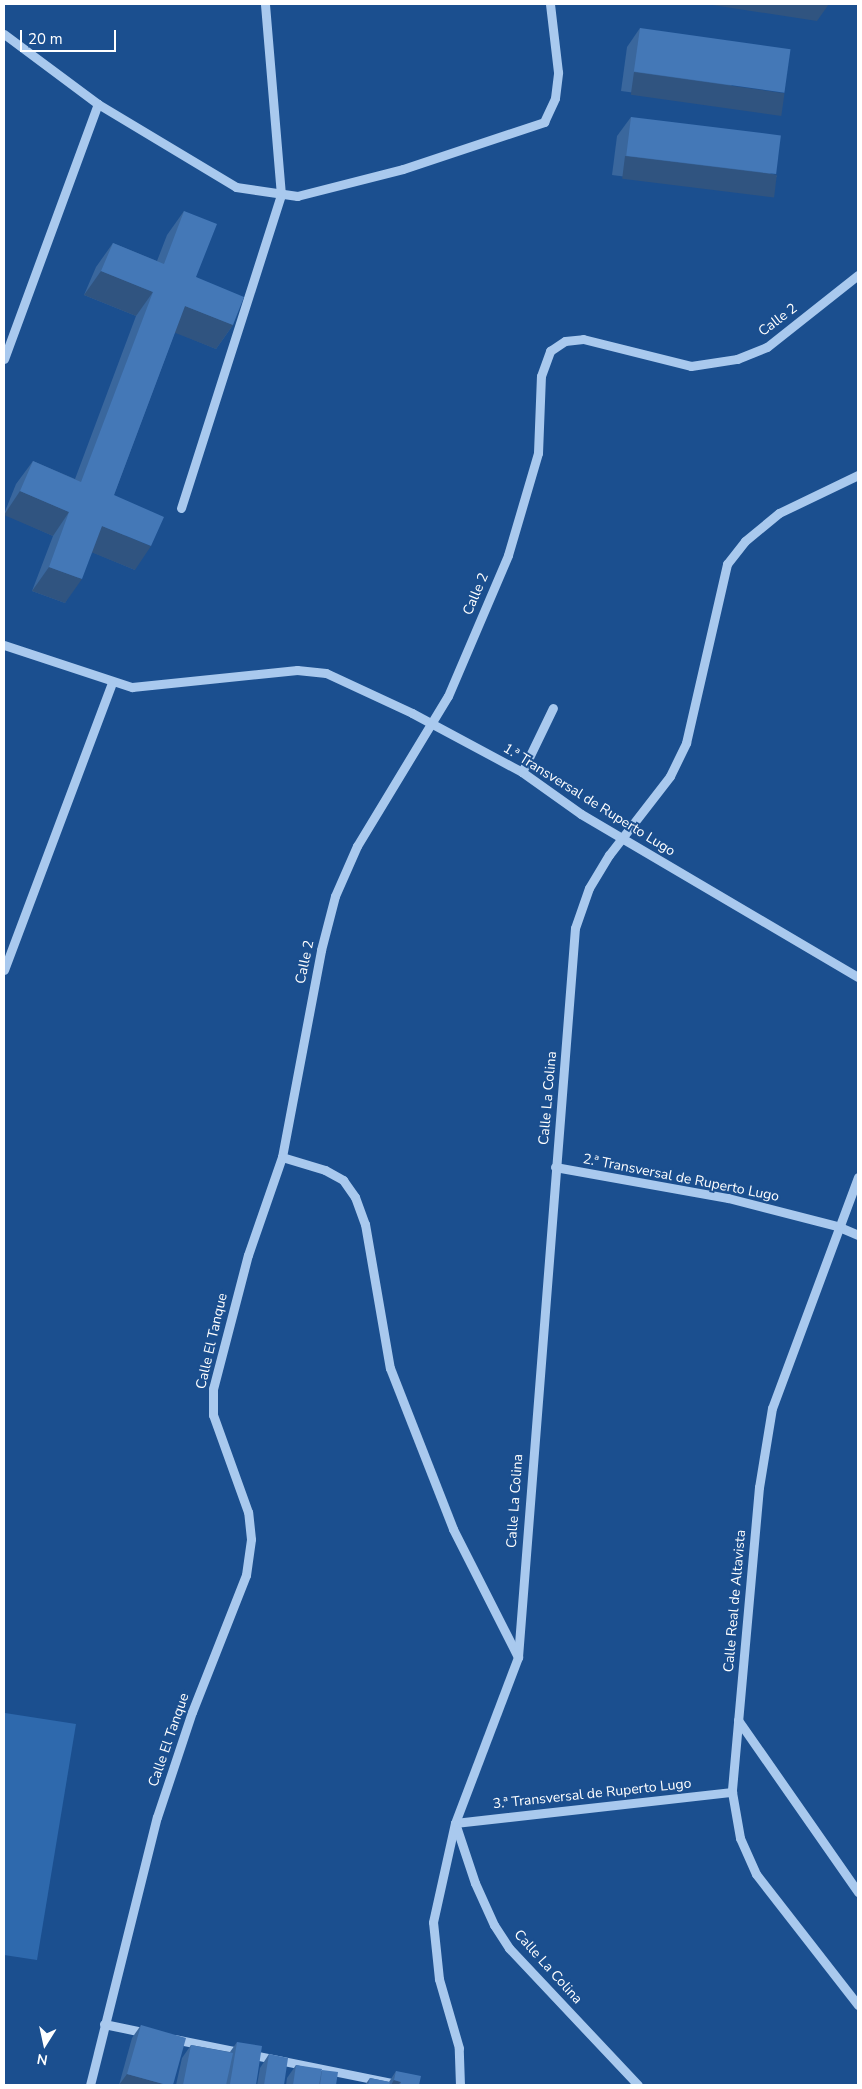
<!DOCTYPE html>
<html>
<head>
<meta charset="utf-8">
<style>
  body { margin:0 }
  #map { position:relative; width:862px; height:2089px; overflow:hidden; background:#1b4f8f; font-family:"Nunito Sans",sans-serif }
  div>[style] { position:absolute }
  .green>* { inset:0; background:#2e69ad }
  .minor>* { height:9px; margin:-4.5px; padding:0 4.5px; transform-origin:4.5px; border-radius:4.5px; background:#a9c9ee }
  .wall>* { inset:0; background:#3a679d }
  .shaded-wall>* { inset:0; background:#305480; transform-origin:0 0 }
  .building>* { inset:0; background:#4478b7; transform-origin:0 0 }
  span { translate:-50% -50%; white-space:nowrap; text-align:center; line-height:1.15; -webkit-text-stroke:4px #1b4f8f; paint-order:stroke }
  .street-label { font-size:14px; color:#fff }
  .frame { position:absolute; inset:0; border:5px solid #fff; pointer-events:none }
  .north { position:absolute; left:20px; top:2019px; width:50px; height:50px; -webkit-text-stroke:4px #1b4f8f; paint-order:stroke; rotate:190deg; font-size:14px; font-weight:700; line-height:20px; text-align:center; color:#fff }
  .north::after { content:''; display:block; margin:auto; width:18px; height:22px; background:#fff; clip-path:polygon(50% 0,100% 100%,50% 72%,0 100%) }
  .scale { position:absolute; left:20px; top:30px; width:96px; height:22px; box-sizing:border-box; border:2px solid #fff; border-top:0; padding-left:6px; font-size:15px; line-height:18px; white-space:nowrap; color:#fff; -webkit-text-stroke:4px #1b4f8f; paint-order:stroke }
</style>
</head>
<body>
<div id="map">
  <div class="green">
    <i style="clip-path:polygon(5px 1713px,76px 1724px,37px 1960px,4px 1955px)"></i>
  </div>
  <div class="minor">
    <i style="left:4px;top:34px;width:117px;rotate:36.7deg"></i>
    <i style="left:98px;top:104px;width:161px;rotate:31deg"></i>
    <i style="left:236px;top:187px;width:62px;rotate:8.4deg"></i>
    <i style="left:297px;top:196px;width:109px;rotate:-14.3deg"></i>
    <i style="left:403px;top:169px;width:149px;rotate:-18.4deg"></i>
    <i style="left:544px;top:122px;width:26px;rotate:-65deg"></i>
    <i style="left:555px;top:98px;width:26px;rotate:-83deg"></i>
    <i style="left:558px;top:72px;width:68px;rotate:-96.7deg"></i>
    <i style="left:4px;top:359px;width:272px;rotate:-69.8deg"></i>
    <i style="left:181px;top:508px;width:329px;rotate:-72.3deg"></i>
    <i style="left:281px;top:195px;width:192px;rotate:-94.8deg"></i>
    <i style="left:4px;top:645px;width:135px;rotate:18.2deg"></i>
    <i style="left:132px;top:687px;width:166px;rotate:-5.9deg"></i>
    <i style="left:297px;top:670px;width:29px;rotate:6deg"></i>
    <i style="left:326px;top:673px;width:95px;rotate:24.9deg"></i>
    <i style="left:412px;top:713px;width:125px;rotate:28.2deg"></i>
    <i style="left:522px;top:772px;width:72px;rotate:35.4deg"></i>
    <i style="left:581px;top:814px;width:321px;rotate:30.5deg"></i>
    <i style="left:522px;top:772px;width:71px;rotate:-64.2deg"></i>
    <i style="left:4px;top:970px;width:307px;rotate:-69.4deg"></i>
    <i style="left:282px;top:1157px;width:211px;rotate:-79.3deg"></i>
    <i style="left:321px;top:950px;width:56px;rotate:-75.5deg"></i>
    <i style="left:335px;top:896px;width:55px;rotate:-66.3deg"></i>
    <i style="left:357px;top:846px;width:175px;rotate:-58.8deg"></i>
    <i style="left:448px;top:696px;width:153px;rotate:-66.9deg"></i>
    <i style="left:508px;top:555px;width:106px;rotate:-73.6deg"></i>
    <i style="left:538px;top:453px;width:77px;rotate:-87.8deg"></i>
    <i style="left:541px;top:376px;width:27px;rotate:-70deg"></i>
    <i style="left:550px;top:351px;width:18px;rotate:-34deg"></i>
    <i style="left:565px;top:341px;width:18px;rotate:-6deg"></i>
    <i style="left:583px;top:339px;width:111px;rotate:14deg"></i>
    <i style="left:691px;top:366px;width:47px;rotate:-8.7deg"></i>
    <i style="left:737px;top:359px;width:32px;rotate:-22deg"></i>
    <i style="left:767px;top:347px;width:116px;rotate:-38.4deg"></i>
    <i style="left:555px;top:1167px;width:176px;rotate:10.2deg"></i>
    <i style="left:728px;top:1198px;width:113px;rotate:14.4deg"></i>
    <i style="left:837px;top:1226px;width:23px;rotate:23deg"></i>
    <i style="left:858px;top:1177px;width:246px;rotate:110.4deg"></i>
    <i style="left:772px;top:1408px;width:80px;rotate:99.3deg"></i>
    <i style="left:759px;top:1487px;width:306px;rotate:95.1deg"></i>
    <i style="left:732px;top:1792px;width:47px;rotate:80.1deg"></i>
    <i style="left:740px;top:1838px;width:39px;rotate:66deg"></i>
    <i style="left:756px;top:1874px;width:166px;rotate:52.1deg"></i>
    <i style="left:738px;top:1720px;width:210px;rotate:55.1deg"></i>
    <i style="left:104px;top:2024px;width:44px;rotate:11.8deg"></i>
    <i style="left:174px;top:2039px;width:233px;rotate:11.4deg"></i>
    <i style="left:90px;top:2085px;width:276px;rotate:-76deg"></i>
    <i style="left:157px;top:1817px;width:111px;rotate:-71.6deg"></i>
    <i style="left:192px;top:1712px;width:147px;rotate:-68.5deg"></i>
    <i style="left:246px;top:1575px;width:36px;rotate:-82deg"></i>
    <i style="left:251px;top:1539px;width:27px;rotate:-96deg"></i>
    <i style="left:248px;top:1512px;width:103px;rotate:-109.8deg"></i>
    <i style="left:213px;top:1415px;width:26px;rotate:-90deg"></i>
    <i style="left:213px;top:1389px;width:138px;rotate:-75.4deg"></i>
    <i style="left:248px;top:1255px;width:104px;rotate:-70.9deg"></i>
    <i style="left:282px;top:1157px;width:45px;rotate:16.8deg"></i>
    <i style="left:325px;top:1170px;width:21px;rotate:29deg"></i>
    <i style="left:343px;top:1180px;width:21px;rotate:55deg"></i>
    <i style="left:355px;top:1197px;width:29px;rotate:70deg"></i>
    <i style="left:365px;top:1224px;width:146px;rotate:80.2deg"></i>
    <i style="left:390px;top:1368px;width:173px;rotate:68.6deg"></i>
    <i style="left:453px;top:1529px;width:144px;rotate:63.1deg"></i>
    <i style="left:460px;top:2085px;width:37px;rotate:-92deg"></i>
    <i style="left:459px;top:2048px;width:72px;rotate:-106.2deg"></i>
    <i style="left:439px;top:1979px;width:57px;rotate:-96deg"></i>
    <i style="left:433px;top:1922px;width:101px;rotate:-77.5deg"></i>
    <i style="left:455px;top:1823px;width:279px;rotate:-6.4deg"></i>
    <i style="left:638px;top:2085px;width:188px;rotate:-133.3deg"></i>
    <i style="left:509px;top:1948px;width:27px;rotate:-123deg"></i>
    <i style="left:494px;top:1925px;width:46px;rotate:-114.3deg"></i>
    <i style="left:475px;top:1883px;width:63px;rotate:-108.4deg"></i>
    <i style="left:455px;top:1823px;width:178px;rotate:-69.2deg"></i>
    <i style="left:518px;top:1657px;width:731px;rotate:-85.53deg"></i>
    <i style="left:575px;top:928px;width:42px;rotate:-70.7deg"></i>
    <i style="left:589px;top:888px;width:39px;rotate:-59deg"></i>
    <i style="left:609px;top:855px;width:100px;rotate:-52.3deg"></i>
    <i style="left:670px;top:776px;width:37px;rotate:-64deg"></i>
    <i style="left:686px;top:743px;width:184px;rotate:-77.1deg"></i>
    <i style="left:727px;top:564px;width:29px;rotate:-52deg"></i>
    <i style="left:745px;top:541px;width:44px;rotate:-39.5deg"></i>
    <i style="left:779px;top:513px;width:88px;rotate:-25.7deg"></i>
  </div>
  <div class="wall">
    <i style="clip-path:polygon(640px 28px,772px 111px,621px 91px,627px 47px)"></i>
    <i style="clip-path:polygon(631px 117px,777px 176px,763px 195px,612px 175px,617px 136px)"></i>
    <i style="clip-path:polygon(184px 211px,196px 277px,233px 325px,216px 349px,175px 332px,114px 495px,135px 570px,92px 552px,65px 603px,32px 591px,53px 536px,4px 514px,16px 484px,33px 461px,75px 479px,136px 316px,84px 295px,96px 267px,113px 243px,157px 261px,167px 235px)"></i>
    <i style="clip-path:polygon(141px 2025px,173px 2085px,119px 2085px,132px 2038px)"></i>
    <i style="clip-path:polygon(237px 2042px,256px 2085px,176px 2085px,182px 2058px,191px 2045px,230px 2052px)"></i>
    <i style="clip-path:polygon(269px 2054px,284px 2085px,257px 2085px,260px 2068px)"></i>
    <i style="clip-path:polygon(296px 2065px,322px 2071px,336px 2085px,286px 2085px,287px 2078px)"></i>
    <i style="clip-path:polygon(396px 2071px,419px 2085px,365px 2085px,370px 2078px,389px 2082px)"></i>
  </div>
  <div class="shaded-wall">
    <i style="clip-path:polygon(706px 4px,829px 4px,817px 21px)"></i>
    <i style="left:634px;top:72px;width:152px;height:23px;rotate:8deg"></i>
    <i style="left:625px;top:156px;width:153px;height:23px;rotate:7deg"></i>
    <i style="clip-path:polygon(101px 271px,153px 292px,136px 316px,84px 295px)"></i>
    <i style="clip-path:polygon(185px 306px,233px 325px,216px 349px,168px 330px)"></i>
    <i style="clip-path:polygon(20px 491px,69px 512px,53px 536px,4px 515px)"></i>
    <i style="clip-path:polygon(102px 526px,151px 546px,135px 570px,86px 550px)"></i>
    <i style="clip-path:polygon(49px 567px,82px 579px,65px 603px,32px 591px)"></i>
    <i style="clip-path:polygon(127px 2074px,167px 2085px,119px 2085px)"></i>
    <i style="clip-path:polygon(394px 2080px,401px 2082px,398px 2085px,391px 2085px)"></i>
  </div>
  <div class="building">
    <i style="left:640px;top:28px;width:152px;height:44px;rotate:8deg"></i>
    <i style="left:631px;top:117px;width:151px;height:39px;rotate:7deg"></i>
    <i style="clip-path:polygon(184px 211px,217px 224px,196px 277px,244px 297px,233px 325px,185px 306px,114px 495px,164px 517px,151px 546px,102px 526px,82px 579px,49px 567px,69px 512px,20px 491px,33px 461px,81px 482px,153px 292px,101px 271px,113px 243px,164px 264px)"></i>
    <i style="clip-path:polygon(141px 2025px,186px 2038px,173px 2085px,167px 2085px,127px 2074px)"></i>
    <i style="clip-path:polygon(237px 2042px,262px 2046px,256px 2085px,235px 2085px,230px 2084px)"></i>
    <i style="clip-path:polygon(191px 2045px,233px 2053px,226px 2085px,183px 2085px)"></i>
    <i style="clip-path:polygon(269px 2054px,288px 2058px,284px 2085px,264px 2085px)"></i>
    <i style="clip-path:polygon(296px 2065px,322px 2069px,319px 2085px,293px 2085px)"></i>
    <i style="clip-path:polygon(322px 2070px,338px 2072px,336px 2085px,320px 2085px)"></i>
    <i style="clip-path:polygon(396px 2071px,421px 2076px,419px 2085px,400px 2085px,401px 2082px,394px 2080px)"></i>
    <i style="clip-path:polygon(370px 2078px,390px 2082px,389px 2085px,368px 2085px)"></i>
  </div>
  <div class="street-label">
    <span style="left:778px;top:320px;rotate:-37deg">Calle 2</span>
    <span style="left:476px;top:594px;rotate:-67deg">Calle 2</span>
    <span style="left:589px;top:800px;rotate:32deg">1.ª Transversal de Ruperto Lugo</span>
    <span style="left:305px;top:962px;rotate:-78deg">Calle 2</span>
    <span style="left:548px;top:1098px;rotate:-85deg">Calle La Colina</span>
    <span style="left:681px;top:1178px;rotate:11deg">2.ª Transversal de Ruperto Lugo</span>
    <span style="left:212px;top:1341px;rotate:-77deg">Calle El Tanque</span>
    <span style="left:515px;top:1501px;rotate:-86deg">Calle La Colina</span>
    <span style="left:735px;top:1601px;rotate:-85deg">Calle Real de Altavista</span>
    <span style="left:169px;top:1740px;rotate:-71deg">Calle El Tanque</span>
    <span style="left:592px;top:1794px;rotate:-6deg">3.ª Transversal de Ruperto Lugo</span>
    <span style="left:548px;top:1967px;rotate:48deg">Calle La Colina</span>
  </div>
  <div class="frame"></div>
  <div class="north">N</div>
  <div class="scale">20 m</div>
</div>
</body>
</html>
